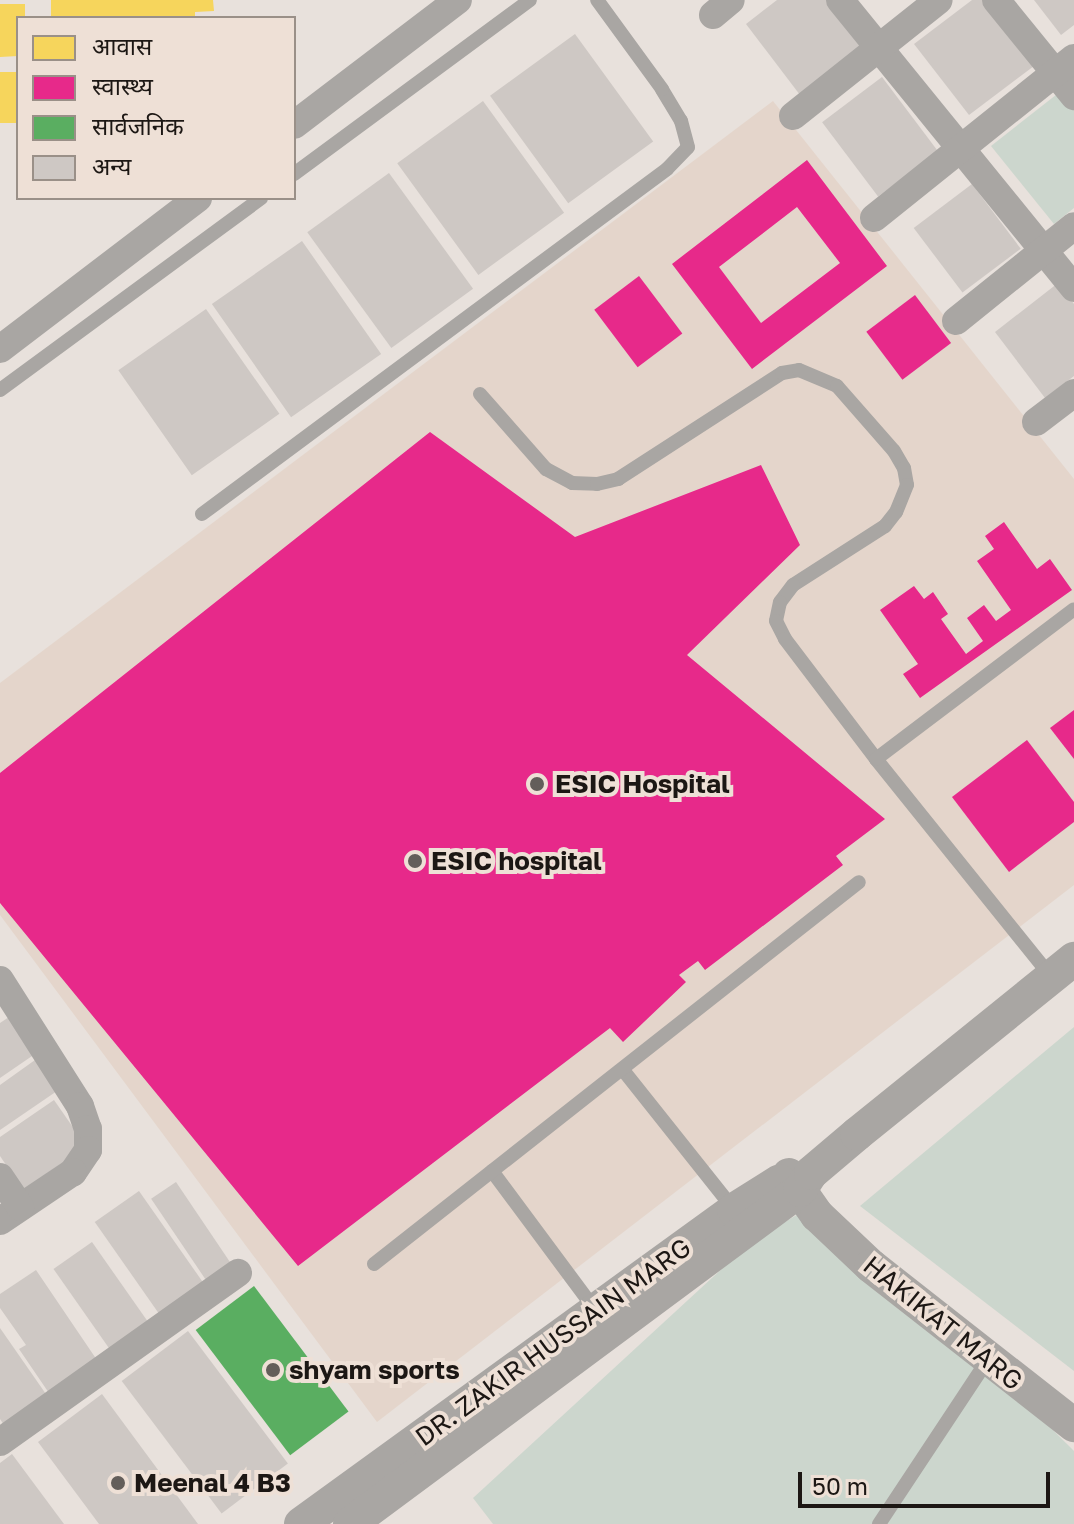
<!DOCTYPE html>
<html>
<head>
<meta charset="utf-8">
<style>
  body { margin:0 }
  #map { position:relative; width:1074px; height:1524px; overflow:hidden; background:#e8e1dc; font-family:"Golos Text","Noto Sans Devanagari",sans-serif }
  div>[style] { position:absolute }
  .built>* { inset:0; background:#e4d5cb }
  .green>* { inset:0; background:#ccd6cd }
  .homes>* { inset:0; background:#f6d55c; transform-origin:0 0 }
  .health>* { inset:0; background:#e7298a; transform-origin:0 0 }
  .public>* { inset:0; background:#5aae61; transform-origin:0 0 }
  .building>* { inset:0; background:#cec8c4; transform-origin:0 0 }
  .service>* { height:14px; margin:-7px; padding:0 7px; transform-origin:7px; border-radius:7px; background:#a9a6a3 }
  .minor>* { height:28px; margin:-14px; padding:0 14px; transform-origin:14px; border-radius:14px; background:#a9a6a3 }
  .tertiary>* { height:34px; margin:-17px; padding:0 17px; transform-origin:17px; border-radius:17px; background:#a9a6a3 }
  .dots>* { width:22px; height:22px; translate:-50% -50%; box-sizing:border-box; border:4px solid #eee0d6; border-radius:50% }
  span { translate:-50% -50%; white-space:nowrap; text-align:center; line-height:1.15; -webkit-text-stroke:8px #eee0d6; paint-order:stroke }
  .poi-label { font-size:26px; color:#1c1714; font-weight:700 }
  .left { translate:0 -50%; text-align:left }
  .street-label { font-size:26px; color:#1c1714 }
  .legend { position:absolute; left:16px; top:16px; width:280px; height:184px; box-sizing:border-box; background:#eee0d6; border:2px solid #9a9088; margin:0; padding:10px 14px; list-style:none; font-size:24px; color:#1c1714 }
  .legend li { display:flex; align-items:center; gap:16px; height:40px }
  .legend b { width:40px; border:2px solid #9a9088 }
  .scale { position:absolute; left:798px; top:1472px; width:252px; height:36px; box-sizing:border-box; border:4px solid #1c1714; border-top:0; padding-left:10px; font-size:24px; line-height:28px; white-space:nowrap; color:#1c1714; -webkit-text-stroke:6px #eee0d6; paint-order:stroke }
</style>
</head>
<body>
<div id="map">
  <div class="built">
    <i style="clip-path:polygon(773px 101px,1074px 479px,1074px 885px,377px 1422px,0 915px,0 683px)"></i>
  </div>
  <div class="green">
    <i style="clip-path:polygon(1061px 91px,1074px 107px,1074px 208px,1054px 224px,991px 146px)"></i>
    <i style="clip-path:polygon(1074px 1027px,1074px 1371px,860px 1206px)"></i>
    <i style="clip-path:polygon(822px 1200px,1074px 1451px,1074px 1524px,493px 1524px,473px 1498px,751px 1242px)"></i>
  </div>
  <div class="homes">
    <i style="clip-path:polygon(51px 0,213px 0,214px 11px,195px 12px,195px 18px,51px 18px)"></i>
    <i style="clip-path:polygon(0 4px,25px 4px,25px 18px,18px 18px,18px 56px,0 57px)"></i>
    <i style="left:18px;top:72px;width:51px;height:18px;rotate:90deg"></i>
  </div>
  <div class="health">
    <i style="clip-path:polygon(evenodd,807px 160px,887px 266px,752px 369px,672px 264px,807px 160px,797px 207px,840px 263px,761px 323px,719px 267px,797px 207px)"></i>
    <i style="left:639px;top:276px;width:72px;height:56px;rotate:53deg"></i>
    <i style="left:915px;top:295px;width:60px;height:61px;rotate:53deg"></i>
    <i style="clip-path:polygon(430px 432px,575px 537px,761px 465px,800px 545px,687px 655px,885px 819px,836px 856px,843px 865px,705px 970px,698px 961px,679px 975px,686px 982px,623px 1042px,610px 1028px,298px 1266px,0 903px,0 773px)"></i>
    <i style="clip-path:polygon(1004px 522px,1037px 569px,1050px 559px,1072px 590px,920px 698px,903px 674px,918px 664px,880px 610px,914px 586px,924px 599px,933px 592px,948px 614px,941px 619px,966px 654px,983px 641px,967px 618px,984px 605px,996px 621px,1011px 610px,977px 561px,994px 549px,985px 536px)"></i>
    <i style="clip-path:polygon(1074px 710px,1074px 759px,1050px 728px)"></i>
    <i style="clip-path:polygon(1027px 740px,1074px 802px,1074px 822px,1009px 872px,952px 797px)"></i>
  </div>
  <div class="public">
    <i style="left:254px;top:1286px;width:157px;height:73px;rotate:53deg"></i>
  </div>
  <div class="building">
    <i style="clip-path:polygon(777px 0,827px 0,862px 47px,800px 95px,746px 24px)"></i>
    <i style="clip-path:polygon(972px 0,984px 0,1034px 66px,969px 115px,914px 44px)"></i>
    <i style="clip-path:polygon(1034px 0,1074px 0,1074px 25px,1061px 35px)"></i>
    <i style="left:575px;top:34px;width:133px;height:105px;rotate:54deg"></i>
    <i style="left:882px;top:77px;width:93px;height:75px;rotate:53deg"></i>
    <i style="left:483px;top:101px;width:138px;height:106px;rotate:54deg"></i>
    <i style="left:389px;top:173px;width:143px;height:101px;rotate:54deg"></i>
    <i style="left:972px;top:184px;width:81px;height:73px;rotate:53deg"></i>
    <i style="left:302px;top:241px;width:138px;height:110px;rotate:55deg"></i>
    <i style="clip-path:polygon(1058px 283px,1074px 304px,1074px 376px,1045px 398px,995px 332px)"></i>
    <i style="left:206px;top:309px;width:128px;height:107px;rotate:55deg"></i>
    <i style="clip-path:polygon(9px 1017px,35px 1054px,0 1078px,0 1023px)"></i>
    <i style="clip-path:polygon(35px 1060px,57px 1091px,0 1130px,0 1085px)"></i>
    <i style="clip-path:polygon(54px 1100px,86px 1146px,23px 1190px,0 1156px,0 1137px)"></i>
    <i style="left:176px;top:1182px;width:101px;height:30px;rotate:56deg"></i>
    <i style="left:139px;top:1191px;width:116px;height:54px;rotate:55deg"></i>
    <i style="left:92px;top:1242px;width:103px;height:47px;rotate:55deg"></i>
    <i style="clip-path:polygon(36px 1270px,101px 1366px,53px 1399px,19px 1349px,26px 1345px,0 1308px,0 1294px)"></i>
    <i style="clip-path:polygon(0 1328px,48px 1397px,6px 1428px,0 1419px)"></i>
    <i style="left:188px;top:1331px;width:166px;height:83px;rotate:53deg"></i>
    <i style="clip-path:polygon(102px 1394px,198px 1524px,99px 1524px,38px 1442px)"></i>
    <i style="clip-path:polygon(12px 1454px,64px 1524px,0 1524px,0 1463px)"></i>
  </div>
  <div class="service">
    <i style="left:294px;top:174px;width:293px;rotate:-36.4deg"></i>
    <i style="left:0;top:390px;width:324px;rotate:-36.3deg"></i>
    <i style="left:480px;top:394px;width:100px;rotate:48.7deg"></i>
    <i style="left:546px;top:469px;width:30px;rotate:28deg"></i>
    <i style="left:572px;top:483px;width:25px;rotate:2deg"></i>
    <i style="left:597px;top:484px;width:22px;rotate:-13deg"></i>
    <i style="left:618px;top:479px;width:195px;rotate:-32.9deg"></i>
    <i style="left:782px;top:373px;width:17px;rotate:-10deg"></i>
    <i style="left:799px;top:370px;width:41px;rotate:22.8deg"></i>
    <i style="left:837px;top:386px;width:86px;rotate:48.8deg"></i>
    <i style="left:894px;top:451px;width:20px;rotate:60deg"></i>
    <i style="left:904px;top:468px;width:17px;rotate:80deg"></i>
    <i style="left:907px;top:485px;width:29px;rotate:112deg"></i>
    <i style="left:896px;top:512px;width:18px;rotate:128deg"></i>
    <i style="left:885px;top:526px;width:109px;rotate:147.3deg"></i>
    <i style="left:793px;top:585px;width:21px;rotate:127deg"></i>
    <i style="left:780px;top:602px;width:19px;rotate:102deg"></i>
    <i style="left:776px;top:621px;width:20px;rotate:63deg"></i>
    <i style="left:785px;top:639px;width:151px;rotate:52.8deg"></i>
    <i style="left:876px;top:759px;width:280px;rotate:51.2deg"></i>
    <i style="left:202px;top:514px;width:579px;rotate:-36.57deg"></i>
    <i style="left:667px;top:169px;width:30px;rotate:-46deg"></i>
    <i style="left:688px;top:147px;width:27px;rotate:-105deg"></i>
    <i style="left:681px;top:121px;width:37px;rotate:-121deg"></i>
    <i style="left:662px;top:89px;width:110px;rotate:-126.1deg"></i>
    <i style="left:876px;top:759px;width:248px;rotate:-37.1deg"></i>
    <i style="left:623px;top:1070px;width:180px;rotate:51.5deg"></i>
    <i style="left:492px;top:1171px;width:174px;rotate:53.4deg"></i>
    <i style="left:374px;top:1264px;width:617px;rotate:-38.22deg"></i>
    <i style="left:879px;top:1524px;width:196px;rotate:-56.5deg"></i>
  </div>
  <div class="minor">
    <i style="left:840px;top:0;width:371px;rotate:50.9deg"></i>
    <i style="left:996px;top:0;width:124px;rotate:50.9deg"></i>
    <i style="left:713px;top:15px;width:23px;rotate:-40deg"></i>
    <i style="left:793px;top:116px;width:186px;rotate:-38.5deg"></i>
    <i style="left:294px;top:125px;width:206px;rotate:-37.3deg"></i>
    <i style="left:874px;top:218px;width:256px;rotate:-38.7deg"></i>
    <i style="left:956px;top:321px;width:151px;rotate:-38.8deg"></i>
    <i style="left:0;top:349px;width:249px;rotate:-37.3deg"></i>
    <i style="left:1036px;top:422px;width:48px;rotate:-37.3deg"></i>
    <i style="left:0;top:980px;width:149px;rotate:57.6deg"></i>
    <i style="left:80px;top:1106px;width:24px;rotate:71deg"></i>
    <i style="left:88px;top:1129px;width:21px;rotate:90deg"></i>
    <i style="left:88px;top:1150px;width:27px;rotate:124deg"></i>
    <i style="left:73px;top:1172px;width:88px;rotate:146.1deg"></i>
    <i style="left:0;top:1177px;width:36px;rotate:56deg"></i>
    <i style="left:0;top:1442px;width:292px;rotate:-35.4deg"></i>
  </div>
  <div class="tertiary">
    <i style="left:789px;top:1175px;width:49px;rotate:55deg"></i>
    <i style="left:817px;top:1215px;width:74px;rotate:43.4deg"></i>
    <i style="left:871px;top:1266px;width:258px;rotate:38.1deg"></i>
    <i style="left:301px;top:1524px;width:535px;rotate:-35.95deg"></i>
    <i style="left:734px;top:1210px;width:54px;rotate:-32.2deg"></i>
    <i style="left:350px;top:1524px;width:560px;rotate:-36.58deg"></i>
    <i style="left:800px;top:1190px;width:20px;rotate:-57deg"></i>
    <i style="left:811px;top:1173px;width:60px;rotate:-40.3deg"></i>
    <i style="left:857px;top:1134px;width:279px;rotate:-38.9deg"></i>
  </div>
  <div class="dots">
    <i style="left:537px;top:784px;background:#635e5a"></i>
    <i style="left:415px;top:861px;background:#635e5a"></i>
    <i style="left:273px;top:1370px;background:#635e5a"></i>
    <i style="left:118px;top:1483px;background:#635e5a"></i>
  </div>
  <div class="poi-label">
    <span class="left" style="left:555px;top:784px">ESIC Hospital</span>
    <span class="left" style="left:431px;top:861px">ESIC hospital</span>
    <span class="left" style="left:289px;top:1370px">shyam sports</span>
    <span class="left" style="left:134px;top:1483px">Meenal 4 B3</span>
  </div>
  <div class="street-label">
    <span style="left:943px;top:1323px;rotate:39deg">HAKIKAT MARG</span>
    <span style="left:553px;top:1342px;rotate:-36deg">DR. ZAKIR HUSSAIN MARG</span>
  </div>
  <ul class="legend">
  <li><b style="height:22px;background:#f6d55c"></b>आवास</li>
  <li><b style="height:22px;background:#e7298a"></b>स्वास्थ्य</li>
  <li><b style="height:22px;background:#5aae61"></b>सार्वजनिक</li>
  <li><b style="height:22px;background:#cec8c4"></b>अन्य</li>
  </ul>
  <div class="scale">50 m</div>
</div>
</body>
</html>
